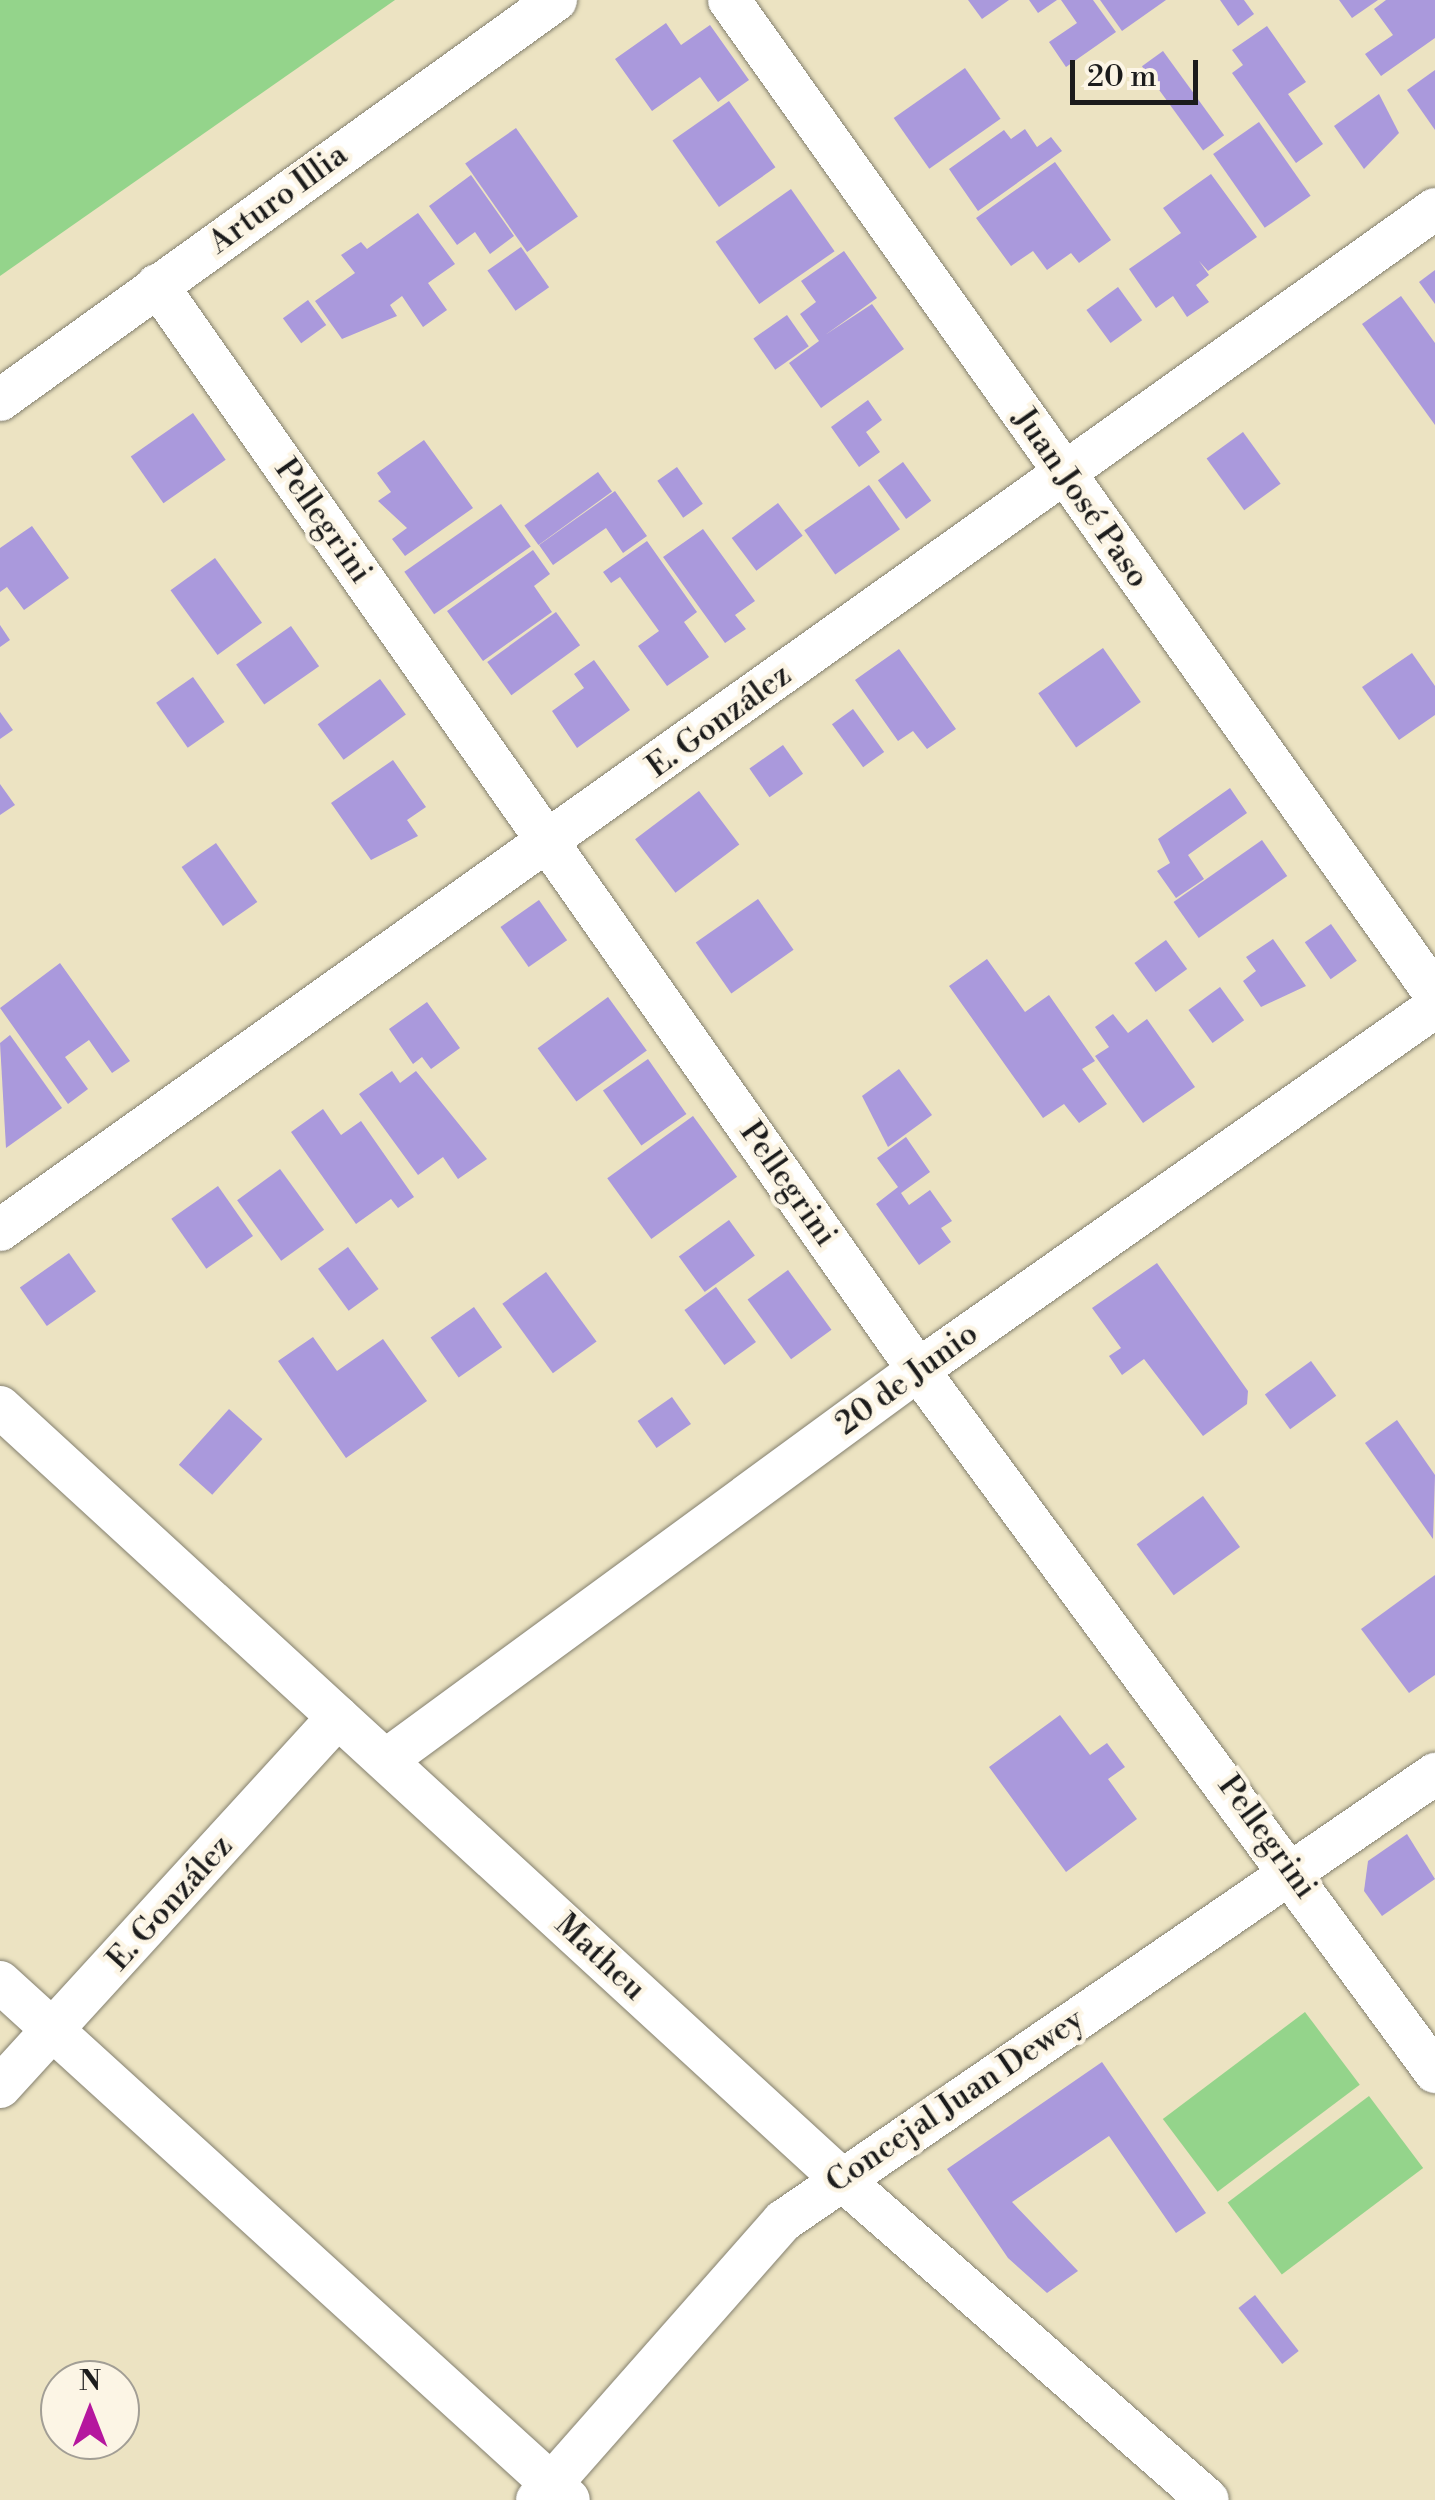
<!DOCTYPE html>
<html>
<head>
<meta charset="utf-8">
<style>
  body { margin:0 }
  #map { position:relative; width:1435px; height:2500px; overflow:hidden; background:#ece3c2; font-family:"Libre Bodoni",serif }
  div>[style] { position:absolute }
  .green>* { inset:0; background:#94d48b; transform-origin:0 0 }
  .building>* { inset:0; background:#aa99dc; transform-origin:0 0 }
  .roads { filter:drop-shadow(0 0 2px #84806f) drop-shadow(0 0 2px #84806f) }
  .street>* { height:42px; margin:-21px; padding:0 21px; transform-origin:21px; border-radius:21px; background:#fff }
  span { translate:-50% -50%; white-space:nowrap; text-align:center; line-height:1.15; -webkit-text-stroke:9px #fcf5e5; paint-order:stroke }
  .street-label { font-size:32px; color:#1c1c1c }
  .north { position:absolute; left:40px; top:2360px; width:100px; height:100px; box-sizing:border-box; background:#fcf5e5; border:2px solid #a29e95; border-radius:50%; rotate:0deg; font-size:28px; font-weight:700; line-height:40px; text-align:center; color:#1c1c1c }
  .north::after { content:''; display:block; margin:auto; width:35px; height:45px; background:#b5179e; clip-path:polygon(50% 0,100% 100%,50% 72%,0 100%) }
  .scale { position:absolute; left:1070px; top:60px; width:128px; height:45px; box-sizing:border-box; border:5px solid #1c1c1c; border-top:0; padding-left:12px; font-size:30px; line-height:35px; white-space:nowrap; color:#1c1c1c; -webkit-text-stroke:8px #fcf5e5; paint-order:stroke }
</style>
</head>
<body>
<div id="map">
  <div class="green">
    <i style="clip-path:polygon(0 0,395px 0,0 276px)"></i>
    <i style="left:1305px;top:2012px;width:91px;height:178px;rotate:53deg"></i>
    <i style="left:1369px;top:2096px;width:90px;height:177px;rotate:53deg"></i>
  </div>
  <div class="building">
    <i style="clip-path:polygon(968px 0,1009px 0,982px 19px)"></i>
    <i style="clip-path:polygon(1029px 0,1057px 0,1038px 13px)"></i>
    <i style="clip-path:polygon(1061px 0,1093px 0,1116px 32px,1066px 67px,1049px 42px,1077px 23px)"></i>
    <i style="clip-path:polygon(1100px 0,1166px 0,1122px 31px)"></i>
    <i style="clip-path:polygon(1220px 0,1244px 0,1254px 14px,1238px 26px)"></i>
    <i style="clip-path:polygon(1339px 0,1378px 0,1352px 18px)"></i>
    <i style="clip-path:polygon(1386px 0,1435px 0,1435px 38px,1381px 76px,1365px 54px,1393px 35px,1374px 9px)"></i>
    <i style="clip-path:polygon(666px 23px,681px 45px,710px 25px,749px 80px,718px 102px,700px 77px,652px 111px,615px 59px)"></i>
    <i style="clip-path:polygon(1267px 26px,1306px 82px,1288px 94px,1323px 144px,1296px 163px,1232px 73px,1243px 65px,1232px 50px)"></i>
    <i style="left:1163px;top:51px;width:104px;height:26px;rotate:54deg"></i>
    <i style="left:965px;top:68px;width:62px;height:87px;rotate:55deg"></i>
    <i style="clip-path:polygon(1435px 70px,1435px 130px,1407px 90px)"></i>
    <i style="clip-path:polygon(1379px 94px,1399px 133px,1364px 169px,1334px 126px)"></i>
    <i style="left:729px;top:101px;width:81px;height:69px;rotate:55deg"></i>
    <i style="left:1259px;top:122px;width:90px;height:56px;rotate:55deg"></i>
    <i style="left:516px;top:128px;width:108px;height:62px;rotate:55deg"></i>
    <i style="clip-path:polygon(1025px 129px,1037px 147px,1051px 137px,1062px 151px,978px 211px,949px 169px,1004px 130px,1011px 139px)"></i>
    <i style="clip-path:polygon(1055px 162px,1111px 240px,1079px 263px,1071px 253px,1047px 270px,1033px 251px,1011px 266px,976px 218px)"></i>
    <i style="clip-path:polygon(1211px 174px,1257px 237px,1208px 271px,1199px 261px,1209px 275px,1196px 285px,1209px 302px,1187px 317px,1173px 296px,1156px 308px,1129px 269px,1181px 233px,1163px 208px)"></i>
    <i style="clip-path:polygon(471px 175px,514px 236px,490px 254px,475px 232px,457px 245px,429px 206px)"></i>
    <i style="left:791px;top:189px;width:76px;height:92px;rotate:55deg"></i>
    <i style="clip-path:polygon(418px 213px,455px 264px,428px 283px,447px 310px,423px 327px,402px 296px,390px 305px,397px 316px,342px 339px,315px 301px,355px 273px,341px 255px,361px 242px,367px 249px)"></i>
    <i style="left:521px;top:247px;width:49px;height:41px;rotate:55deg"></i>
    <i style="clip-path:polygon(844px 251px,877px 298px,825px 335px,872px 304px,904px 349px,821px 408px,789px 363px,819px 341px,800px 314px,816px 302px,801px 281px)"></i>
    <i style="clip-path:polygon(1435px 270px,1435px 304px,1419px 282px)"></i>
    <i style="left:1118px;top:287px;width:41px;height:39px;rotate:54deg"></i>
    <i style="clip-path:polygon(1401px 296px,1435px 343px,1435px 425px,1362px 324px)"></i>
    <i style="left:308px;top:300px;width:31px;height:31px;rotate:54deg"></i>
    <i style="left:787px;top:315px;width:38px;height:41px;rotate:55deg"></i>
    <i style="clip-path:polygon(868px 400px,882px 420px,866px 432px,880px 452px,859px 467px,831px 427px)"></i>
    <i style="left:193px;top:413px;width:57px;height:76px;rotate:55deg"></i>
    <i style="left:1243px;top:432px;width:64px;height:45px;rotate:54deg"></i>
    <i style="clip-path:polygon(424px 440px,473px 508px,405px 556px,392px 539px,407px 528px,378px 501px,391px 492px,377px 473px)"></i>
    <i style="left:903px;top:462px;width:48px;height:31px;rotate:54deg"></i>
    <i style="left:677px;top:467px;width:45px;height:24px;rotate:55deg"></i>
    <i style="left:598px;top:472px;width:24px;height:91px;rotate:54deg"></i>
    <i style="left:869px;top:485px;width:54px;height:79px;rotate:55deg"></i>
    <i style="clip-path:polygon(615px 491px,647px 536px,623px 553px,606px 528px,553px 565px,539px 545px)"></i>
    <i style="left:778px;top:503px;width:41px;height:58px;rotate:53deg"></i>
    <i style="left:501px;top:504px;width:52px;height:118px;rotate:55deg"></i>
    <i style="clip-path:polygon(32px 526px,69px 578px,24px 610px,7px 587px,0 592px,0 548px)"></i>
    <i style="clip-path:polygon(703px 529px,755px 601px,735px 615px,746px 629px,725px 643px,663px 557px)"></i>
    <i style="clip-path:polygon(647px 541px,697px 612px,684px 622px,709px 657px,667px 686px,638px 646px,659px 631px,620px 577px,611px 583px,603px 572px)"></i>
    <i style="clip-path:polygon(533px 550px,550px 574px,534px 586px,552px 612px,483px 661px,447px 611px)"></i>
    <i style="left:215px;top:558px;width:80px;height:55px;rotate:54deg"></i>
    <i style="left:556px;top:612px;width:41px;height:85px;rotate:54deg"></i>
    <i style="clip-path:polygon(0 625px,10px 640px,0 647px)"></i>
    <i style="left:291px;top:626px;width:49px;height:67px;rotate:55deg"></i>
    <i style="left:1103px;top:648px;width:66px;height:79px;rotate:55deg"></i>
    <i style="clip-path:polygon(899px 649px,956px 729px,927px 749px,913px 731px,898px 741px,855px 680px)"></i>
    <i style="clip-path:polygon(1412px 653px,1435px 686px,1435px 715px,1399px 740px,1362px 687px)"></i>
    <i style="clip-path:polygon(594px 660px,630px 710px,577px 748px,552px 711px,584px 688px,574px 674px)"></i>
    <i style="left:193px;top:677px;width:55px;height:45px;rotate:55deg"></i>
    <i style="left:380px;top:679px;width:44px;height:77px;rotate:54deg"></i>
    <i style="left:853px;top:709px;width:53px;height:26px;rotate:54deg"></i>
    <i style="clip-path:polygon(0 712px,13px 730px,0 739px)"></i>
    <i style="left:783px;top:745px;width:35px;height:41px;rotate:55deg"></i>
    <i style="clip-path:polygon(393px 760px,426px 807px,407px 820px,418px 836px,371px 860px,331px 803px)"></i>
    <i style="clip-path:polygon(0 784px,15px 805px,0 815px)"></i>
    <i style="clip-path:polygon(1230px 788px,1247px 813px,1188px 855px,1204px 879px,1176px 898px,1157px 871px,1170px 863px,1158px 839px)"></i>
    <i style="left:699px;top:791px;width:67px;height:80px;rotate:53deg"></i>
    <i style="left:1262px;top:840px;width:44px;height:108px;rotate:55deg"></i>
    <i style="left:216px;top:843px;width:72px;height:42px;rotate:55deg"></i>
    <i style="left:758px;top:899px;width:62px;height:76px;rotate:55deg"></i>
    <i style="left:539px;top:900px;width:49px;height:47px;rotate:55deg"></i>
    <i style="left:1331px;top:924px;width:45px;height:32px;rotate:55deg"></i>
    <i style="clip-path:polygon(1273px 939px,1306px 986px,1261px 1007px,1243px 981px,1256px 971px,1246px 957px)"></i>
    <i style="left:1166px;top:940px;width:36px;height:39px;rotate:54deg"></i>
    <i style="clip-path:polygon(987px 959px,1025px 1012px,1049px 995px,1095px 1061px,1082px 1069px,1107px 1104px,1079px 1123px,1064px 1104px,1043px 1118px,949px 986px)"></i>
    <i style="clip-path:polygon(60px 963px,130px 1061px,112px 1073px,89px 1040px,65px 1057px,88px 1089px,68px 1104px,0 1008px)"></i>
    <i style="left:1220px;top:987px;width:41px;height:39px;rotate:54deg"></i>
    <i style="left:608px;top:997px;width:66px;height:87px;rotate:54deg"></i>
    <i style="clip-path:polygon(427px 1002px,460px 1048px,431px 1069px,422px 1057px,413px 1064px,389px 1029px)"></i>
    <i style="clip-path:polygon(1113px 1014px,1128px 1033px,1147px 1019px,1195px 1087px,1143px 1123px,1095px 1056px,1109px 1047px,1095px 1027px)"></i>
    <i style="clip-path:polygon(10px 1035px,62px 1108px,6px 1148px,0 1043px)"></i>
    <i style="left:648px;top:1059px;width:67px;height:55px;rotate:55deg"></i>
    <i style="clip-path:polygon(899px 1069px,932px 1115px,888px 1147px,862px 1096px)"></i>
    <i style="clip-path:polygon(392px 1071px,400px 1083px,416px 1071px,487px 1159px,458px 1179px,443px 1157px,418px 1175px,359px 1094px)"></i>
    <i style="clip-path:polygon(323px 1109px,341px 1135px,361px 1121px,414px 1197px,398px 1208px,391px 1199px,356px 1224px,291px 1132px)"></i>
    <i style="left:693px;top:1116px;width:75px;height:106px;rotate:54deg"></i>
    <i style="clip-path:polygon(906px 1137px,930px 1172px,901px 1193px,909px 1205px,930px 1190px,952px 1221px,941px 1228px,951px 1242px,919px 1265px,876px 1204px,898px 1187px,877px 1158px)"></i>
    <i style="left:280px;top:1169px;width:75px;height:53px;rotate:54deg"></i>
    <i style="left:218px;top:1186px;width:61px;height:57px;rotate:55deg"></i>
    <i style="left:729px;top:1220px;width:44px;height:62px;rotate:54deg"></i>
    <i style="left:348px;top:1247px;width:52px;height:37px;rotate:54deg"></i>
    <i style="left:69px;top:1253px;width:47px;height:60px;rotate:55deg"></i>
    <i style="clip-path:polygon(1157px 1263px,1248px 1391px,1247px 1404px,1203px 1436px,1144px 1359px,1122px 1375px,1109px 1356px,1121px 1348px,1092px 1308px)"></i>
    <i style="left:788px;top:1270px;width:74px;height:50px;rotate:54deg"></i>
    <i style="left:546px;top:1272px;width:86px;height:54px;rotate:54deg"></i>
    <i style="left:716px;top:1287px;width:68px;height:39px;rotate:54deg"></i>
    <i style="left:474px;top:1307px;width:49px;height:53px;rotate:55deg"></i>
    <i style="clip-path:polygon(313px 1337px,337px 1371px,383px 1339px,427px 1401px,346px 1458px,278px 1361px)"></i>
    <i style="left:1311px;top:1361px;width:43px;height:57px;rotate:54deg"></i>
    <i style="left:672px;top:1397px;width:33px;height:42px;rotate:55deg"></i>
    <i style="left:229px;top:1409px;width:45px;height:75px;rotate:42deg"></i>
    <i style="clip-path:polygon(1397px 1420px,1435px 1475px,1433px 1539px,1365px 1443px)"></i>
    <i style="left:1203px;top:1496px;width:63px;height:82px;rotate:54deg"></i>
    <i style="clip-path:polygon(1435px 1575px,1435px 1675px,1409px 1693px,1361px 1629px)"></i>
    <i style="clip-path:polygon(1060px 1715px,1090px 1755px,1107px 1743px,1125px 1767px,1108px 1779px,1137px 1819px,1066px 1872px,989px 1767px)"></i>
    <i style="clip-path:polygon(1407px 1834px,1435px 1879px,1382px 1916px,1364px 1891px,1368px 1861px)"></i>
    <i style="clip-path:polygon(1102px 2062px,1206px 2213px,1176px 2233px,1109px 2136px,1012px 2202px,1078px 2271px,1047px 2293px,1008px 2258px,947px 2169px)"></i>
    <i style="left:1255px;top:2295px;width:71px;height:21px;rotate:52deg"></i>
  </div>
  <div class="roads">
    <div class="street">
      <i style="left:729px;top:0;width:1219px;rotate:54.62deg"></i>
      <i style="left:157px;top:285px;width:1325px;rotate:54.95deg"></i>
      <i style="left:918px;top:1370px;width:872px;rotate:53.63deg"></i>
      <i style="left:0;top:400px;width:685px;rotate:-35.73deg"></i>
      <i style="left:0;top:1230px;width:1761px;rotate:-35.43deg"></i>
      <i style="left:0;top:1407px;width:1139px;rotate:42.54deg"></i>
      <i style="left:839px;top:2177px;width:490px;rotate:41.2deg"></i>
      <i style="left:386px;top:1760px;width:660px;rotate:-36.24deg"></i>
      <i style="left:918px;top:1370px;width:632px;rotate:-35.07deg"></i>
      <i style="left:0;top:1982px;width:769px;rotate:42.31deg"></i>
      <i style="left:0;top:2087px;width:501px;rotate:-47.59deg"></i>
      <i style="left:537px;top:2500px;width:372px;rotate:-48.6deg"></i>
      <i style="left:783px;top:2221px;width:791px;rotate:-34.43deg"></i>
    </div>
  </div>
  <div class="street-label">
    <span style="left:278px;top:199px;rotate:-36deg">Arturo Illia</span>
    <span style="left:1081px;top:498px;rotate:55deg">Juan José Paso</span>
    <span style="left:323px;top:521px;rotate:55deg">Pellegrini</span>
    <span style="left:719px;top:721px;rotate:-36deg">E. González</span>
    <span style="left:788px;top:1184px;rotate:55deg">Pellegrini</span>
    <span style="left:907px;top:1379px;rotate:-36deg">20 de Junio</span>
    <span style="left:1267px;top:1837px;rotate:54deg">Pellegrini</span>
    <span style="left:170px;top:1903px;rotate:-48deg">E. González</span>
    <span style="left:600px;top:1957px;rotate:43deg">Matheu</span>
    <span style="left:955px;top:2101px;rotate:-34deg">Concejal Juan Dewey</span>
  </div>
  <div class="north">N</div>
  <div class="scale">20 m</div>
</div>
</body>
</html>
